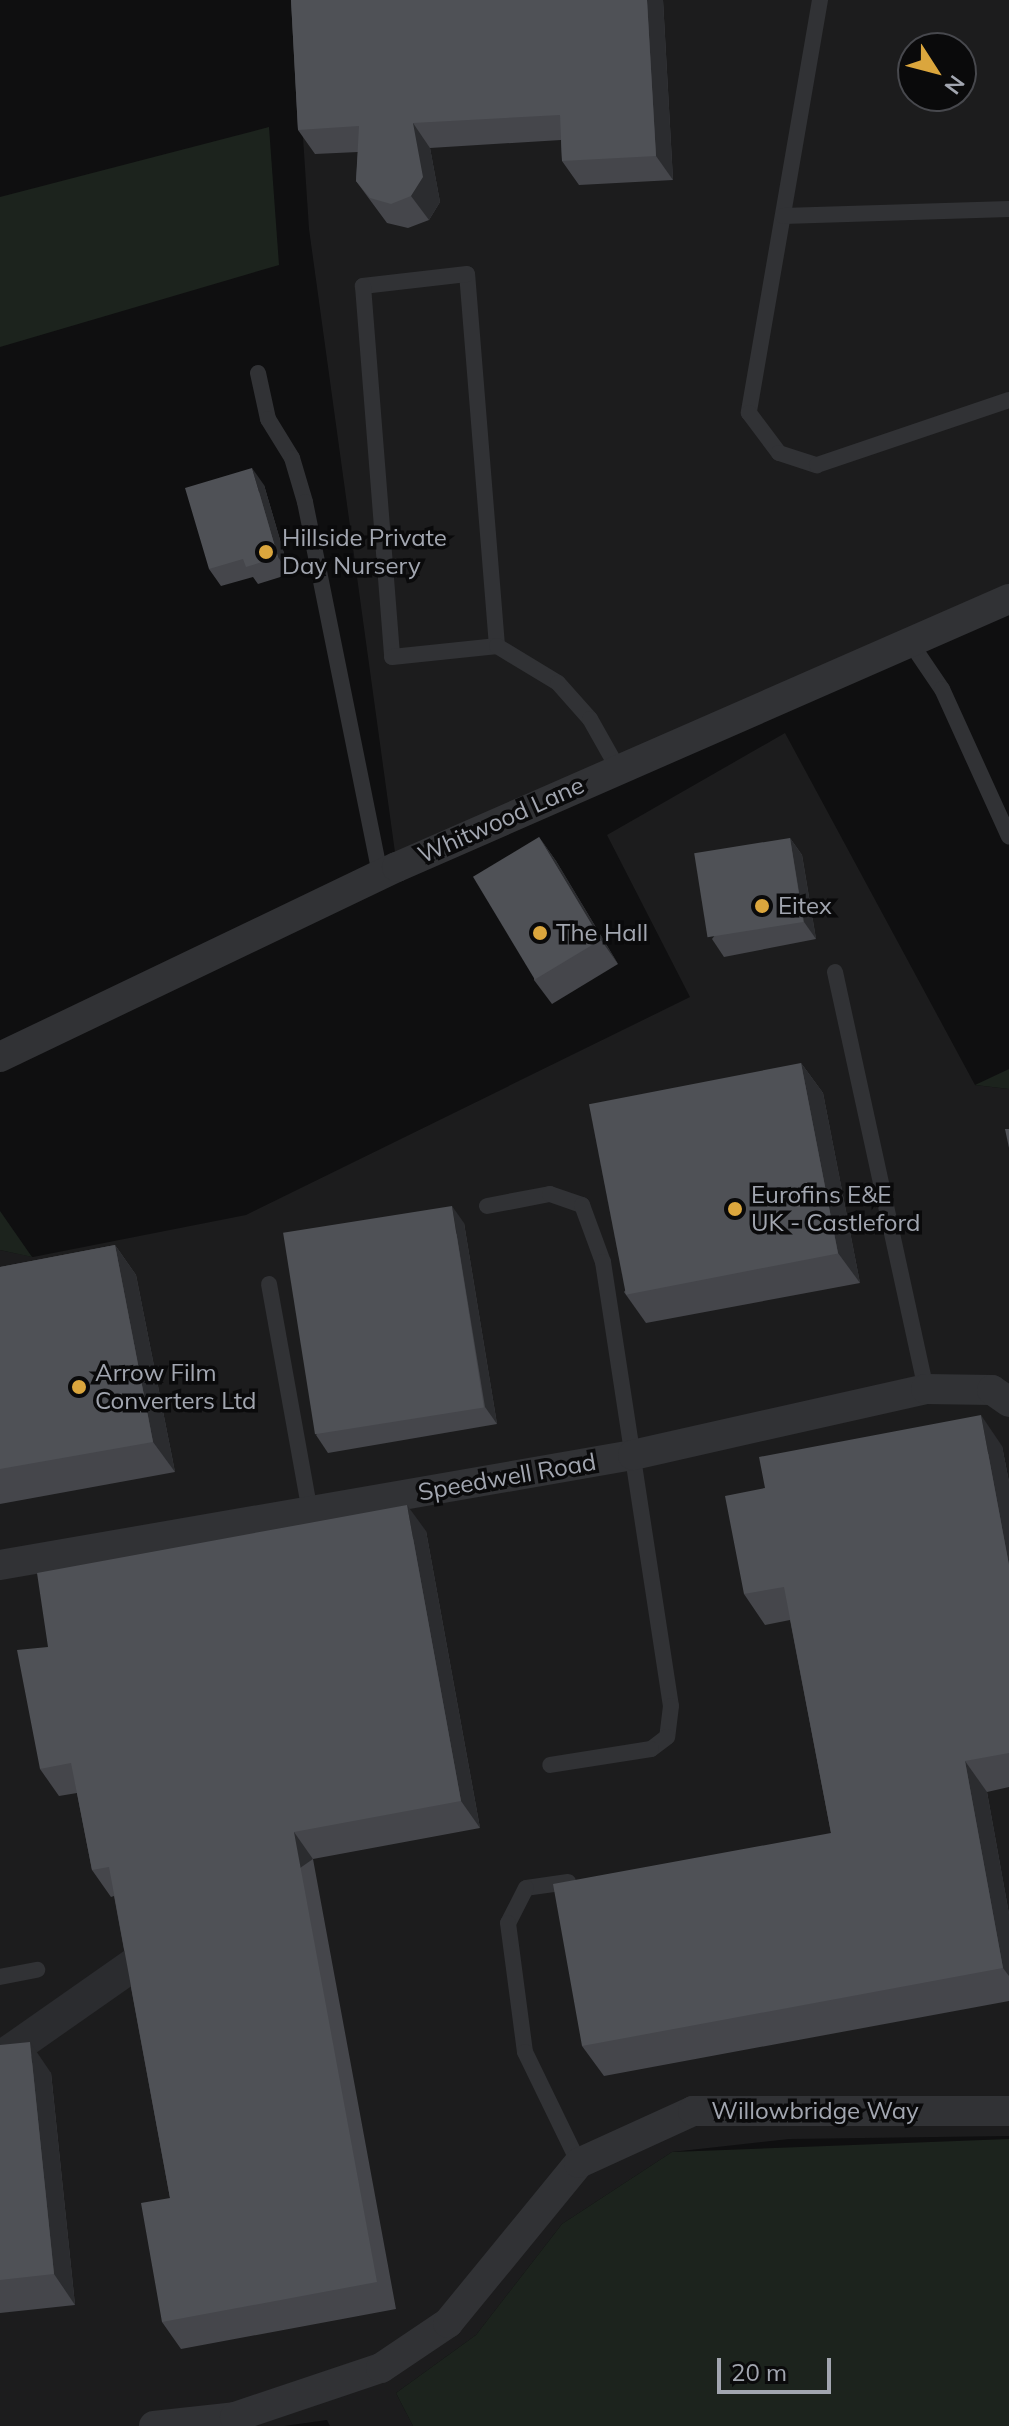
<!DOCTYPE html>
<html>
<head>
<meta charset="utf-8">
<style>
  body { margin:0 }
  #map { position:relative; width:1009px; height:2426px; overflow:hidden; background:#0f0f10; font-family:Mulish,sans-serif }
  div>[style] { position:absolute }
  .built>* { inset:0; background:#1c1c1d }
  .green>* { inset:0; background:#1c231d }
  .lane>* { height:16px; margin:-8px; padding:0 8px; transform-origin:8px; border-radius:8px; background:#313235 }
  .street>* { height:30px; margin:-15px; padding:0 15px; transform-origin:15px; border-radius:15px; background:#313235 }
  .wall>* { inset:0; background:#45464b }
  .shaded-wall>* { inset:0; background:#2b2c2f; transform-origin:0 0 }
  .building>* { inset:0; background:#4f5156; transform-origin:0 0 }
  .dots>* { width:22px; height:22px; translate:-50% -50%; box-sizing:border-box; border:4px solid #0a0a0b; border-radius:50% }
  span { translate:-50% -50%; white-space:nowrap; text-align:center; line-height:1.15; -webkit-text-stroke:7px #0a0a0b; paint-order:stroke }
  .poi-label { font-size:24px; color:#a2a6b0 }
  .left { translate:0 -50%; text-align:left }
  .street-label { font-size:24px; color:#a2a6b0 }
  .north { position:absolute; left:897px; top:32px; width:80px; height:80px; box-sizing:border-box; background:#0a0a0b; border:2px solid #47484d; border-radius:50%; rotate:126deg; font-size:22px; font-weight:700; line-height:32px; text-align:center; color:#a2a6b0 }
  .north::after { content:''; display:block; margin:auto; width:28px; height:36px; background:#dba63d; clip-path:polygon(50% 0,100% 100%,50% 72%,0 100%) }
  .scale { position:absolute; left:717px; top:2358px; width:114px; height:36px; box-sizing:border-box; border:4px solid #a2a6b0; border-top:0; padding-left:10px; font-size:24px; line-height:28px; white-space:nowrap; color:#a2a6b0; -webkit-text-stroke:6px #0a0a0b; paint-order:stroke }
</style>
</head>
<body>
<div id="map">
  <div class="built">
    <i style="clip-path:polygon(evenodd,294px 0,1009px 0,1009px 599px,397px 867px,309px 229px,294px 0,913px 48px,961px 48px,961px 96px,913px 96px,913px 48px)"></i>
    <i style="clip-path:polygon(785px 733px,975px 1085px,1009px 1089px,1009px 2136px,789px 2139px,672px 2152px,562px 2224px,476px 2335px,396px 2393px,413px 2426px,330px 2426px,327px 2420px,284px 2426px,0 2426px,0 1250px,33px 1257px,246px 1215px,690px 997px,607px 835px)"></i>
  </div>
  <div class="green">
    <i style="clip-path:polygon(269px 127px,279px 265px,0 347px,0 197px)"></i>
    <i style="clip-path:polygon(1009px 1069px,1009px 1089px,975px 1085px)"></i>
    <i style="clip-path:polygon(0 1211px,32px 1257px,0 1250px)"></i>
    <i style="clip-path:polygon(1009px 2139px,1009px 2426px,413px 2426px,396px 2393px,476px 2335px,562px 2224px,672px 2152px)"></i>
  </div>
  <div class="lane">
    <i style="left:820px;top:0;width:419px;rotate:99.8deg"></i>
    <i style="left:749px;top:413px;width:50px;rotate:53.1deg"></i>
    <i style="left:779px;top:453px;width:40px;rotate:18deg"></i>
    <i style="left:817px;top:465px;width:203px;rotate:-18.7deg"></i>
    <i style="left:783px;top:216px;width:226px;rotate:-1.8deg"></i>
    <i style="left:258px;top:373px;width:47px;rotate:77.7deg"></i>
    <i style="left:268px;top:419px;width:46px;rotate:58.4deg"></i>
    <i style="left:292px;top:458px;width:46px;rotate:73.5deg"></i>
    <i style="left:305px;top:502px;width:380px;rotate:78.6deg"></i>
    <i style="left:910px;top:642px;width:57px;rotate:55.8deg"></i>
    <i style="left:942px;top:689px;width:162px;rotate:65.6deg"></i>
    <i style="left:497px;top:646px;width:373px;rotate:-94.6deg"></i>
    <i style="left:467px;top:274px;width:105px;rotate:173.4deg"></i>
    <i style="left:363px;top:286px;width:372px;rotate:85.5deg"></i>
    <i style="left:392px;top:657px;width:106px;rotate:-6deg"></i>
    <i style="left:497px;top:646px;width:71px;rotate:31.2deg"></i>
    <i style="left:558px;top:683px;width:48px;rotate:48.4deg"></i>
    <i style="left:590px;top:719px;width:55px;rotate:60.6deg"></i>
    <i style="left:835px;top:972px;width:427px;rotate:77.7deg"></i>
    <i style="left:487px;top:1206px;width:64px;rotate:-10.8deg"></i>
    <i style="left:550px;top:1194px;width:34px;rotate:19deg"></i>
    <i style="left:582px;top:1205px;width:61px;rotate:69.8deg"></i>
    <i style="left:603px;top:1262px;width:449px;rotate:81.3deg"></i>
    <i style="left:671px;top:1706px;width:31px;rotate:97deg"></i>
    <i style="left:667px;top:1737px;width:20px;rotate:143deg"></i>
    <i style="left:651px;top:1749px;width:102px;rotate:171deg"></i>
    <i style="left:269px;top:1284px;width:233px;rotate:79.8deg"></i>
    <i style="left:568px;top:1882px;width:42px;rotate:171.9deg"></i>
    <i style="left:526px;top:1888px;width:39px;rotate:117deg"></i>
    <i style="left:508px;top:1923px;width:130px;rotate:82.5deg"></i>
    <i style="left:525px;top:2052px;width:123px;rotate:64.1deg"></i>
    <i style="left:0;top:1977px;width:38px;rotate:-11deg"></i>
  </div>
  <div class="street">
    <i style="left:0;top:1057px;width:440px;rotate:-25.6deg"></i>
    <i style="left:397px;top:867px;width:668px;rotate:-23.65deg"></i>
    <i style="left:0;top:1565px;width:642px;rotate:-9.86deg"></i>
    <i style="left:633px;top:1455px;width:300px;rotate:-12.7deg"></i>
    <i style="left:926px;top:1389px;width:66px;rotate:0.9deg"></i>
    <i style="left:992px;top:1390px;width:21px;rotate:35deg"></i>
    <i style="left:154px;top:2426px;width:81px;rotate:-6.3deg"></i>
    <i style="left:235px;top:2417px;width:154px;rotate:-18.6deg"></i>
    <i style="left:381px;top:2368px;width:81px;rotate:-33.9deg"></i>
    <i style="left:448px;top:2323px;width:207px;rotate:-50.7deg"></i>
    <i style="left:579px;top:2163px;width:125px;rotate:-24.5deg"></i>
    <i style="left:693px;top:2111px;width:316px"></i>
  </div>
  <div class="wall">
    <i style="clip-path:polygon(291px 0,663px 0,673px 180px,579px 185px,562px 161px,561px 140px,430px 148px,440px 202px,429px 220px,408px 228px,387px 223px,356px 181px,358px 152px,315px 154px,298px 130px)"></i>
    <i style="clip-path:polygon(264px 485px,290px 574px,258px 584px,253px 577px,221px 586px,209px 569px)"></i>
    <i style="clip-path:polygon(539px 837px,556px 861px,618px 964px,552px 1004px,534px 980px)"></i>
    <i style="clip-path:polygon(790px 838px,802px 855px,816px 939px,724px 957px,712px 939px)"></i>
    <i style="clip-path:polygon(801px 1063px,823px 1093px,860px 1283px,646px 1323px,624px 1292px)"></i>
    <i style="clip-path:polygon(464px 1223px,497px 1424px,328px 1453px,316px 1435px)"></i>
    <i style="clip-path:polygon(115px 1245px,136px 1275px,175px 1472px,0 1504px,0 1267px)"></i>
    <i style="clip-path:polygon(1002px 1446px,1009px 1482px,1009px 1787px,987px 1792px,1009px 1914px,1009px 2001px,604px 2076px,582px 2046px,831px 1833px,790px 1620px,765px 1625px,744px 1594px)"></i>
    <i style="clip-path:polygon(426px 1531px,480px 1828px,313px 1859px,396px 2309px,181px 2349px,162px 2322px,170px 2198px,114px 1896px,111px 1897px,92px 1870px,77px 1793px,59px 1796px,40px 1769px)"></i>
    <i style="clip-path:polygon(0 2045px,51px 2073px,75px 2305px,0 2313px)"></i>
  </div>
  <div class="shaded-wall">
    <i style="clip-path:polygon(647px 0,663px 0,673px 180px,656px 156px)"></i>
    <i style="clip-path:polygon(413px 123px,430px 148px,440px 202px,429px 220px,411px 196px)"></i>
    <i style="clip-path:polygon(252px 468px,264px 485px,290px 574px,278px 557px)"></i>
    <i style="clip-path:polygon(539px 837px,556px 861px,618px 964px,601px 940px)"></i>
    <i style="clip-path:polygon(790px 838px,802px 855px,816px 939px,804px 922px)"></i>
    <i style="clip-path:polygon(801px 1063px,823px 1093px,860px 1283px,838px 1253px)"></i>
    <i style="clip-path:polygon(452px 1206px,464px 1223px,497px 1424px,485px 1407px)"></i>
    <i style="clip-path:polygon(115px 1245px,136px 1275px,175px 1472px,153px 1442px)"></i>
    <i style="clip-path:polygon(981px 1415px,1002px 1446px,1009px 1482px,1009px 1565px)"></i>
    <i style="clip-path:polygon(407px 1505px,426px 1531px,480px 1828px,461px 1801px)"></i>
    <i style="clip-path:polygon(965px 1761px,987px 1792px,1009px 1914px,1009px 1976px,1003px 1968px)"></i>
    <i style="left:294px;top:1832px;width:33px;height:458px;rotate:55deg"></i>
    <i style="clip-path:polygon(30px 2042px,51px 2073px,75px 2305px,54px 2274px)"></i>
  </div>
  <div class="building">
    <i style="clip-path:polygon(291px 0,647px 0,656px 156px,562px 161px,560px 115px,413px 123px,423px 177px,411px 196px,391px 204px,370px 198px,356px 181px,359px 126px,298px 130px)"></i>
    <i style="clip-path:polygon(252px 468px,278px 557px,246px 567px,243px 559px,209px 569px,185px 488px)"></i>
    <i style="left:539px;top:837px;width:120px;height:77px;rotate:59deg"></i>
    <i style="left:790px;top:838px;width:85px;height:97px;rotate:81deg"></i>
    <i style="left:801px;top:1063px;width:194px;height:216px;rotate:79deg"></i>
    <i style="clip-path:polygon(1005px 1129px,1009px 1129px,1009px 1148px)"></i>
    <i style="left:452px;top:1206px;width:204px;height:171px;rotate:81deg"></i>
    <i style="clip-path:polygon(115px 1245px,153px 1442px,0 1469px,0 1267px)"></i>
    <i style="clip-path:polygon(981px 1415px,1009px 1565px,1009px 1753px,965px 1761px,1003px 1968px,582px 2046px,553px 1884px,831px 1833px,784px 1587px,744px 1594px,725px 1496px,765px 1488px,759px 1457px)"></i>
    <i style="clip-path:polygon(407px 1505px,461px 1801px,294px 1832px,377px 2282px,162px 2322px,141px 2203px,170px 2198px,109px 1867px,92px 1870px,71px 1763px,40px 1769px,17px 1650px,48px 1647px,37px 1573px)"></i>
    <i style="clip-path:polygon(30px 2042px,54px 2274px,0 2280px,0 2045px)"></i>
  </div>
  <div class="dots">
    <i style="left:266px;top:552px;background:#dba63d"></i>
    <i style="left:762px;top:906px;background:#dba63d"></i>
    <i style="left:540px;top:933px;background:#dba63d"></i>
    <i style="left:735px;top:1209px;background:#dba63d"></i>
    <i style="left:79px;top:1387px;background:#dba63d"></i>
  </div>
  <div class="poi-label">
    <span class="left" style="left:282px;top:552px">Hillside Private<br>Day Nursery</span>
    <span class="left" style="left:778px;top:906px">Eitex</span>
    <span class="left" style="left:556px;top:933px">The Hall</span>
    <span class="left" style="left:751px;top:1209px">Eurofins E&amp;E<br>UK - Castleford</span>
    <span class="left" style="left:95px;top:1387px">Arrow Film<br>Converters Ltd</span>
  </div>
  <div class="street-label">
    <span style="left:501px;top:820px;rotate:-24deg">Whitwood Lane</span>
    <span style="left:507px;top:1477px;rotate:-10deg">Speedwell Road</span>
    <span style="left:815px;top:2111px">Willowbridge Way</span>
  </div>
  <div class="north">N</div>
  <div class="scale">20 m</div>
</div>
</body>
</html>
